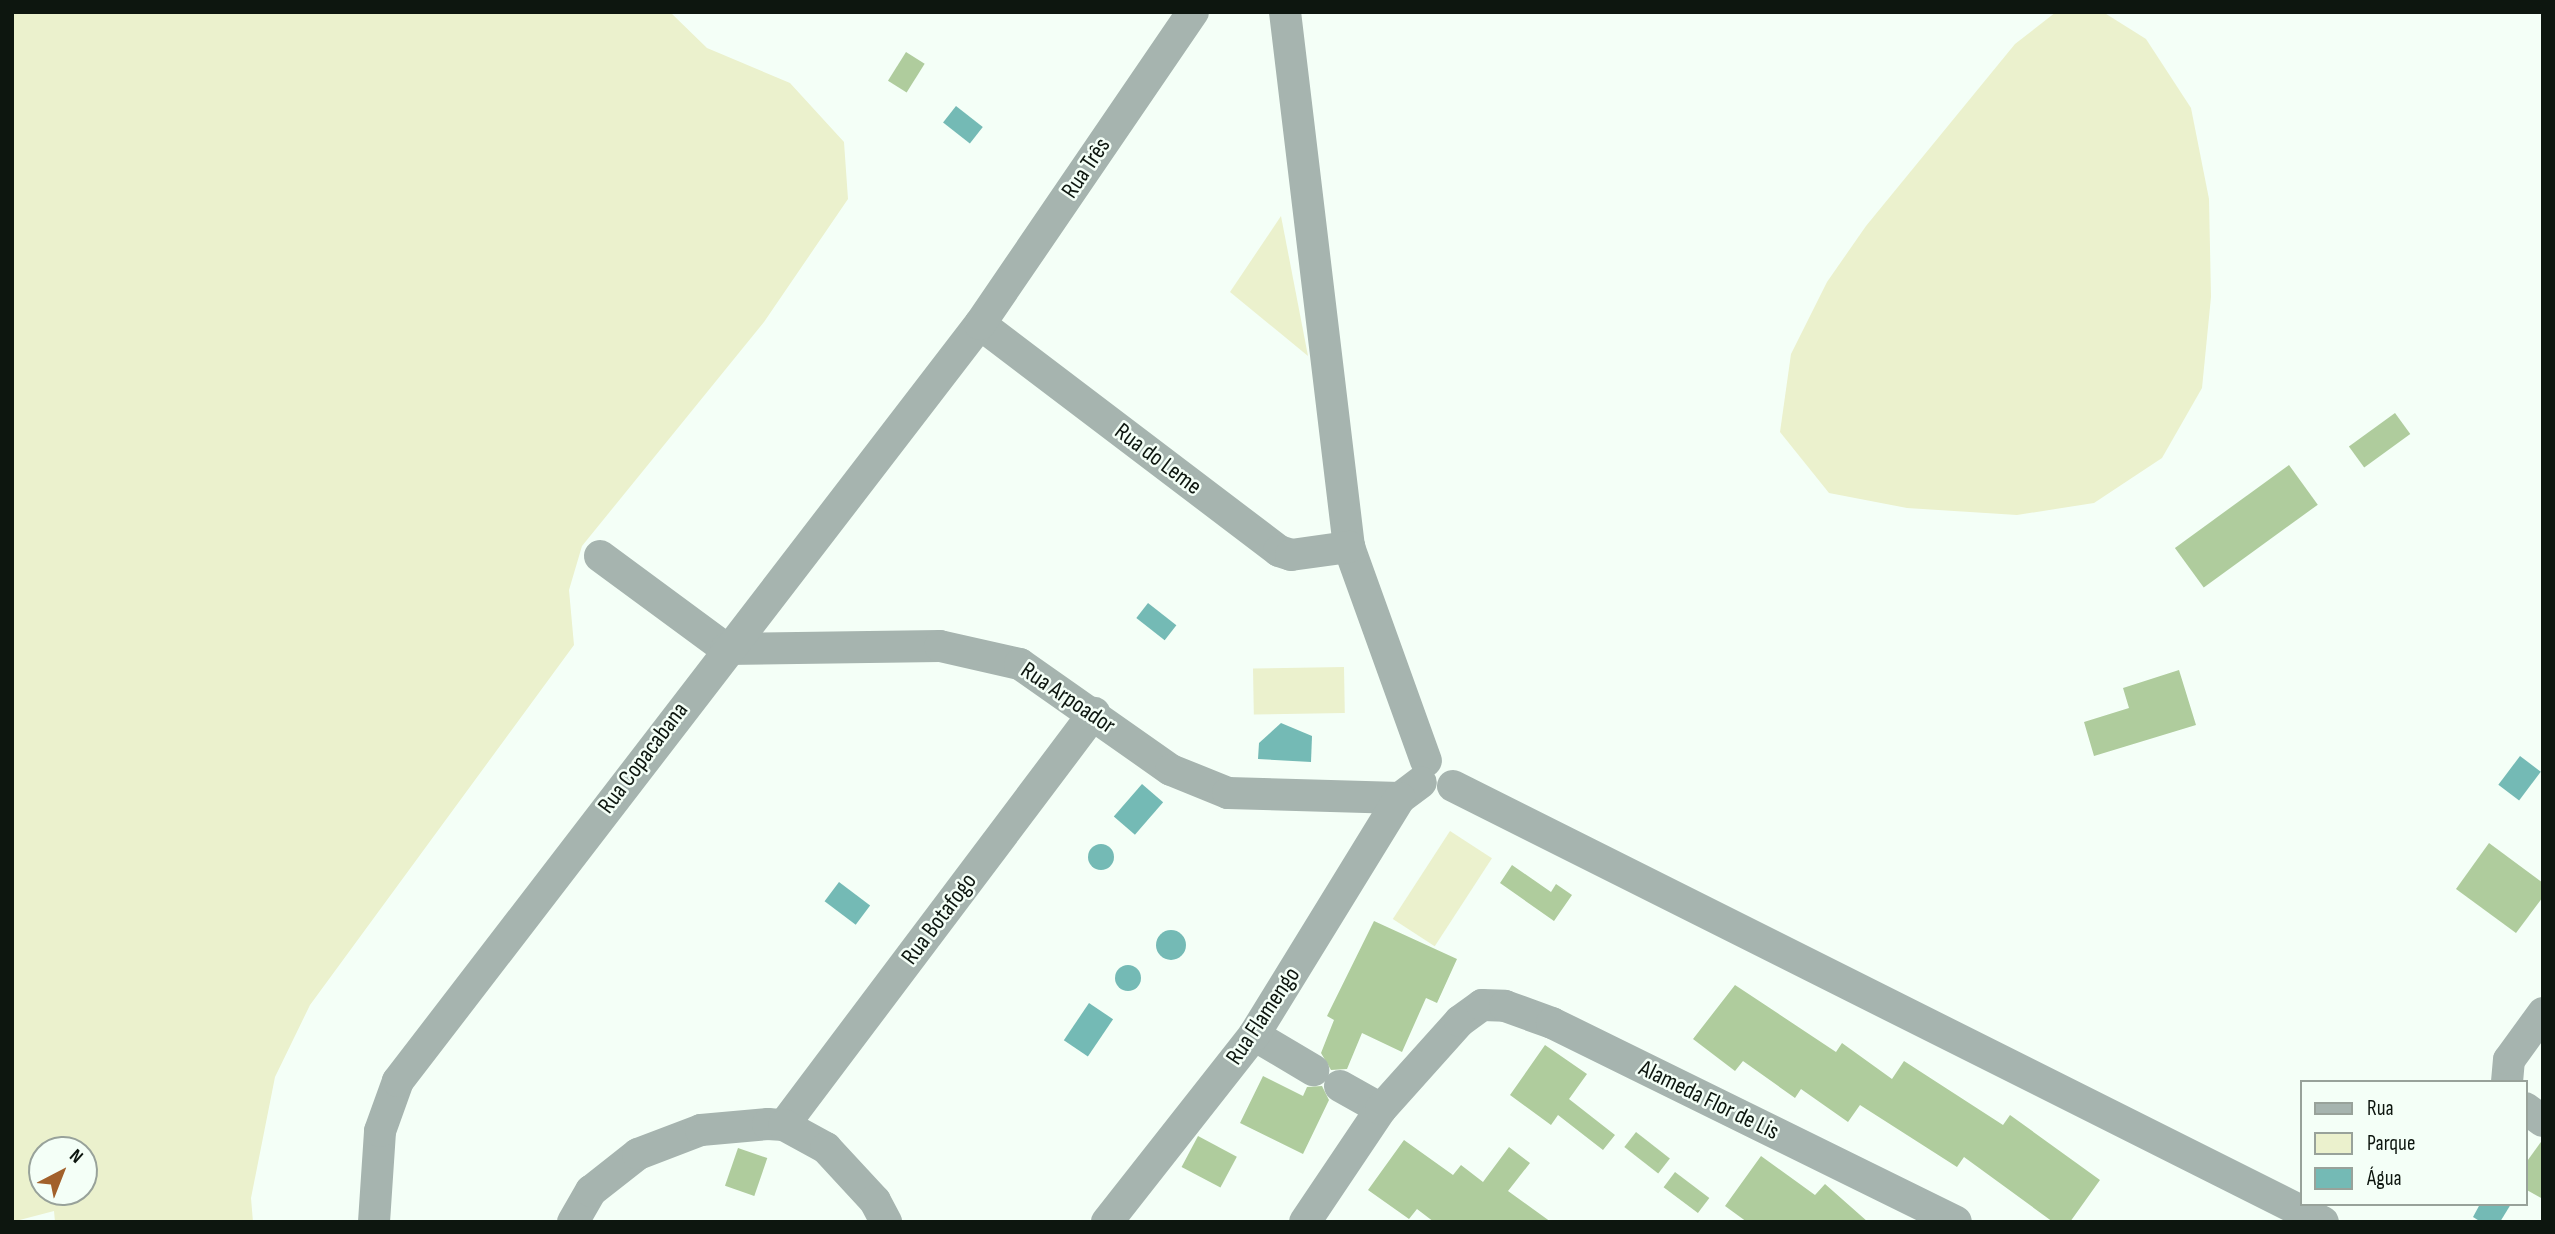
<!DOCTYPE html>
<html>
<head>
<meta charset="utf-8">
<style>
  body { margin:0 }
  #map { position:relative; width:2555px; height:1234px; overflow:hidden; background:#f4fff7; font-family:"Sofia Sans Condensed",sans-serif }
  div>[style] { position:absolute }
  .green>* { inset:0; background:#ebf1cd; transform-origin:0 0 }
  .water>* { inset:0; background:#74bab5; transform-origin:0 0 }
  .round { border-radius:50% }
  .building>* { inset:0; background:#afcc9d; transform-origin:0 0 }
  .minor>* { height:32px; margin:-16px; padding:0 16px; transform-origin:16px; border-radius:16px; background:#a6b4af }
  span { translate:-50% -50%; white-space:nowrap; text-align:center; line-height:1.15; -webkit-text-stroke:5px #f4fff7; paint-order:stroke }
  .street-label { font-size:24px; color:#0d160f }
  .frame { position:absolute; inset:0; border:14px solid #0d160f; pointer-events:none }
  .legend { position:absolute; left:2300px; top:1080px; width:228px; height:126px; box-sizing:border-box; background:#f4fff7; border:2px solid #98a29a; margin:0; padding:9px 12px; list-style:none; font-size:21px; color:#0d160f }
  .legend li { display:flex; align-items:center; gap:14px; height:35px }
  .legend b { width:35px; border:2px solid #98a29a }
  .north { position:absolute; left:28px; top:1136px; width:70px; height:70px; box-sizing:border-box; background:#f4fff7; border:2px solid #98a29a; border-radius:50%; rotate:42deg; font-size:19px; font-weight:700; line-height:28px; text-align:center; color:#0d160f }
  .north::after { content:''; display:block; margin:auto; width:24px; height:32px; background:#a2612b; clip-path:polygon(50% 0,100% 100%,50% 72%,0 100%) }
</style>
</head>
<body>
<div id="map">
  <div class="green">
    <i style="clip-path:polygon(evenodd,12px 12px,670px 12px,707px 48px,790px 83px,844px 142px,848px 199px,764px 322px,582px 546px,569px 590px,574px 645px,310px 1005px,275px 1077px,251px 1198px,253px 1222px,55px 1222px,54px 1211px,12px 1222px,12px 12px,42px 1150px,84px 1150px,84px 1192px,42px 1192px,42px 1150px)"></i>
    <i style="clip-path:polygon(2056px 12px,2103px 12px,2146px 39px,2191px 108px,2209px 199px,2211px 297px,2202px 388px,2162px 458px,2094px 503px,2017px 515px,1907px 508px,1829px 493px,1780px 432px,1791px 354px,1827px 282px,1866px 226px,2015px 44px)"></i>
    <i style="clip-path:polygon(1281px 216px,1308px 356px,1230px 292px)"></i>
    <i style="left:1344px;top:667px;width:46px;height:91px;rotate:89deg"></i>
    <i style="left:1450px;top:831px;width:50px;height:105px;rotate:33deg"></i>
  </div>
  <div class="water">
    <i style="left:956px;top:106px;width:34px;height:21px;rotate:38deg"></i>
    <i style="left:1148px;top:603px;width:36px;height:19px;rotate:38deg"></i>
    <i style="clip-path:polygon(1281px 723px,1312px 736px,1311px 762px,1258px 759px,1259px 743px)"></i>
    <i style="left:2520px;top:756px;width:26px;height:36px;rotate:37deg"></i>
    <i style="left:1142px;top:784px;width:28px;height:43px;rotate:41deg"></i>
    <i class="round" style="left:1088px;top:844px;width:26px;height:26px"></i>
    <i style="left:839px;top:882px;width:39px;height:24px;rotate:37deg"></i>
    <i class="round" style="left:1156px;top:930px;width:30px;height:30px"></i>
    <i class="round" style="left:1115px;top:965px;width:26px;height:26px"></i>
    <i style="left:1089px;top:1003px;width:29px;height:45px;rotate:34deg"></i>
    <i style="clip-path:polygon(2480px 1204px,2511px 1204px,2500px 1222px,2481px 1222px,2473px 1217px)"></i>
  </div>
  <div class="building">
    <i style="left:906px;top:52px;width:22px;height:34px;rotate:32deg"></i>
    <i style="left:2395px;top:413px;width:26px;height:57px;rotate:54deg"></i>
    <i style="left:2289px;top:465px;width:49px;height:141px;rotate:54deg"></i>
    <i style="clip-path:polygon(2179px 670px,2196px 725px,2094px 756px,2084px 722px,2129px 708px,2123px 688px)"></i>
    <i style="clip-path:polygon(2489px 843px,2543px 883px,2543px 897px,2516px 933px,2456px 889px)"></i>
    <i style="clip-path:polygon(1512px 865px,1551px 892px,1556px 884px,1572px 895px,1554px 921px,1500px 883px)"></i>
    <i style="clip-path:polygon(1374px 921px,1457px 959px,1437px 1003px,1426px 998px,1402px 1052px,1362px 1033px,1347px 1069px,1331px 1070px,1321px 1053px,1334px 1020px,1327px 1016px)"></i>
    <i style="clip-path:polygon(1735px 985px,1836px 1052px,1842px 1043px,1892px 1079px,1904px 1061px,2003px 1125px,2010px 1115px,2100px 1180px,2070px 1222px,2053px 1222px,1964px 1157px,1957px 1167px,1860px 1105px,1848px 1122px,1801px 1089px,1795px 1098px,1743px 1061px,1735px 1071px,1693px 1039px)"></i>
    <i style="clip-path:polygon(1545px 1045px,1587px 1074px,1569px 1099px,1615px 1135px,1603px 1150px,1558px 1115px,1551px 1125px,1510px 1095px)"></i>
    <i style="clip-path:polygon(1263px 1076px,1303px 1096px,1307px 1087px,1322px 1086px,1329px 1100px,1303px 1154px,1240px 1123px)"></i>
    <i style="left:1636px;top:1132px;width:43px;height:19px;rotate:38deg"></i>
    <i style="left:1198px;top:1136px;width:44px;height:35px;rotate:28deg"></i>
    <i style="clip-path:polygon(2543px 1139px,2543px 1199px,2525px 1189px,2525px 1164px)"></i>
    <i style="clip-path:polygon(1404px 1140px,1453px 1175px,1461px 1165px,1483px 1182px,1509px 1147px,1530px 1163px,1508px 1191px,1551px 1222px,1434px 1222px,1417px 1209px,1409px 1219px,1368px 1190px)"></i>
    <i style="left:738px;top:1148px;width:31px;height:40px;rotate:19deg"></i>
    <i style="clip-path:polygon(1761px 1156px,1815px 1195px,1825px 1184px,1868px 1222px,1747px 1222px,1725px 1206px)"></i>
    <i style="left:1675px;top:1172px;width:43px;height:19px;rotate:37deg"></i>
  </div>
  <div class="minor">
    <i style="left:1285px;top:12px;width:539px;rotate:83.18deg"></i>
    <i style="left:1349px;top:547px;width:227px;rotate:70.2deg"></i>
    <i style="left:980px;top:324px;width:375px;rotate:37.2deg"></i>
    <i style="left:1279px;top:551px;width:13px;rotate:18deg"></i>
    <i style="left:1291px;top:555px;width:59px;rotate:-7.9deg"></i>
    <i style="left:600px;top:556px;width:157px;rotate:36.4deg"></i>
    <i style="left:726px;top:649px;width:214px;rotate:-0.8deg"></i>
    <i style="left:940px;top:646px;width:82px;rotate:12.7deg"></i>
    <i style="left:1020px;top:664px;width:184px;rotate:35.1deg"></i>
    <i style="left:1171px;top:770px;width:61px;rotate:22deg"></i>
    <i style="left:1228px;top:793px;width:172px;rotate:1.7deg"></i>
    <i style="left:1400px;top:798px;width:26px;rotate:-37deg"></i>
    <i style="left:1453px;top:786px;width:973px;rotate:26.62deg"></i>
    <i style="left:1254px;top:1035px;width:69px;rotate:30.7deg"></i>
    <i style="left:2507px;top:1082px;width:22px;rotate:-85deg"></i>
    <i style="left:2509px;top:1060px;width:58px;rotate:-54.1deg"></i>
    <i style="left:1340px;top:1086px;width:47px;rotate:29.3deg"></i>
    <i style="left:2525px;top:1108px;width:22px;rotate:36deg"></i>
    <i style="left:784px;top:1125px;width:516px;rotate:-53.04deg"></i>
    <i style="left:374px;top:1222px;width:91px;rotate:-86.2deg"></i>
    <i style="left:380px;top:1131px;width:53px;rotate:-70.2deg"></i>
    <i style="left:398px;top:1081px;width:955px;rotate:-52.45deg"></i>
    <i style="left:980px;top:324px;width:378px;rotate:-55.7deg"></i>
    <i style="left:573px;top:1222px;width:36px;rotate:-60deg"></i>
    <i style="left:591px;top:1191px;width:60px;rotate:-38.2deg"></i>
    <i style="left:638px;top:1154px;width:67px;rotate:-20.9deg"></i>
    <i style="left:701px;top:1130px;width:67px;rotate:-5.1deg"></i>
    <i style="left:768px;top:1124px;width:16px;rotate:4deg"></i>
    <i style="left:784px;top:1125px;width:48px;rotate:28.7deg"></i>
    <i style="left:826px;top:1148px;width:72px;rotate:47.2deg"></i>
    <i style="left:875px;top:1201px;width:24px;rotate:62deg"></i>
    <i style="left:1107px;top:1222px;width:238px;rotate:-51.8deg"></i>
    <i style="left:1254px;top:1035px;width:278px;rotate:-58.4deg"></i>
    <i style="left:1305px;top:1222px;width:136px;rotate:-56.1deg"></i>
    <i style="left:1381px;top:1109px;width:118px;rotate:-48.1deg"></i>
    <i style="left:1460px;top:1021px;width:27px;rotate:-36deg"></i>
    <i style="left:1482px;top:1005px;width:23px;rotate:2deg"></i>
    <i style="left:1505px;top:1006px;width:50px;rotate:19.9deg"></i>
    <i style="left:1552px;top:1023px;width:450px;rotate:26.2deg"></i>
  </div>
  <div class="street-label">
    <span style="left:1086px;top:168px;rotate:-56deg">Rua Três</span>
    <span style="left:1158px;top:459px;rotate:37deg">Rua do Leme</span>
    <span style="left:1068px;top:698px;rotate:34deg">Rua Arpoador</span>
    <span style="left:643px;top:758px;rotate:-53deg">Rua Copacabana</span>
    <span style="left:939px;top:919px;rotate:-53deg">Rua Botafogo</span>
    <span style="left:1263px;top:1016px;rotate:-56deg">Rua Flamengo</span>
    <span style="left:1709px;top:1100px;rotate:26deg">Alameda Flor de Lis</span>
  </div>
  <div class="frame"></div>
  <ul class="legend">
  <li><b style="height:9px;background:#a6b4af"></b>Rua</li>
  <li><b style="height:19px;background:#ebf1cd"></b>Parque</li>
  <li><b style="height:19px;background:#74bab5"></b>Água</li>
  </ul>
  <div class="north">N</div>
</div>
</body>
</html>
